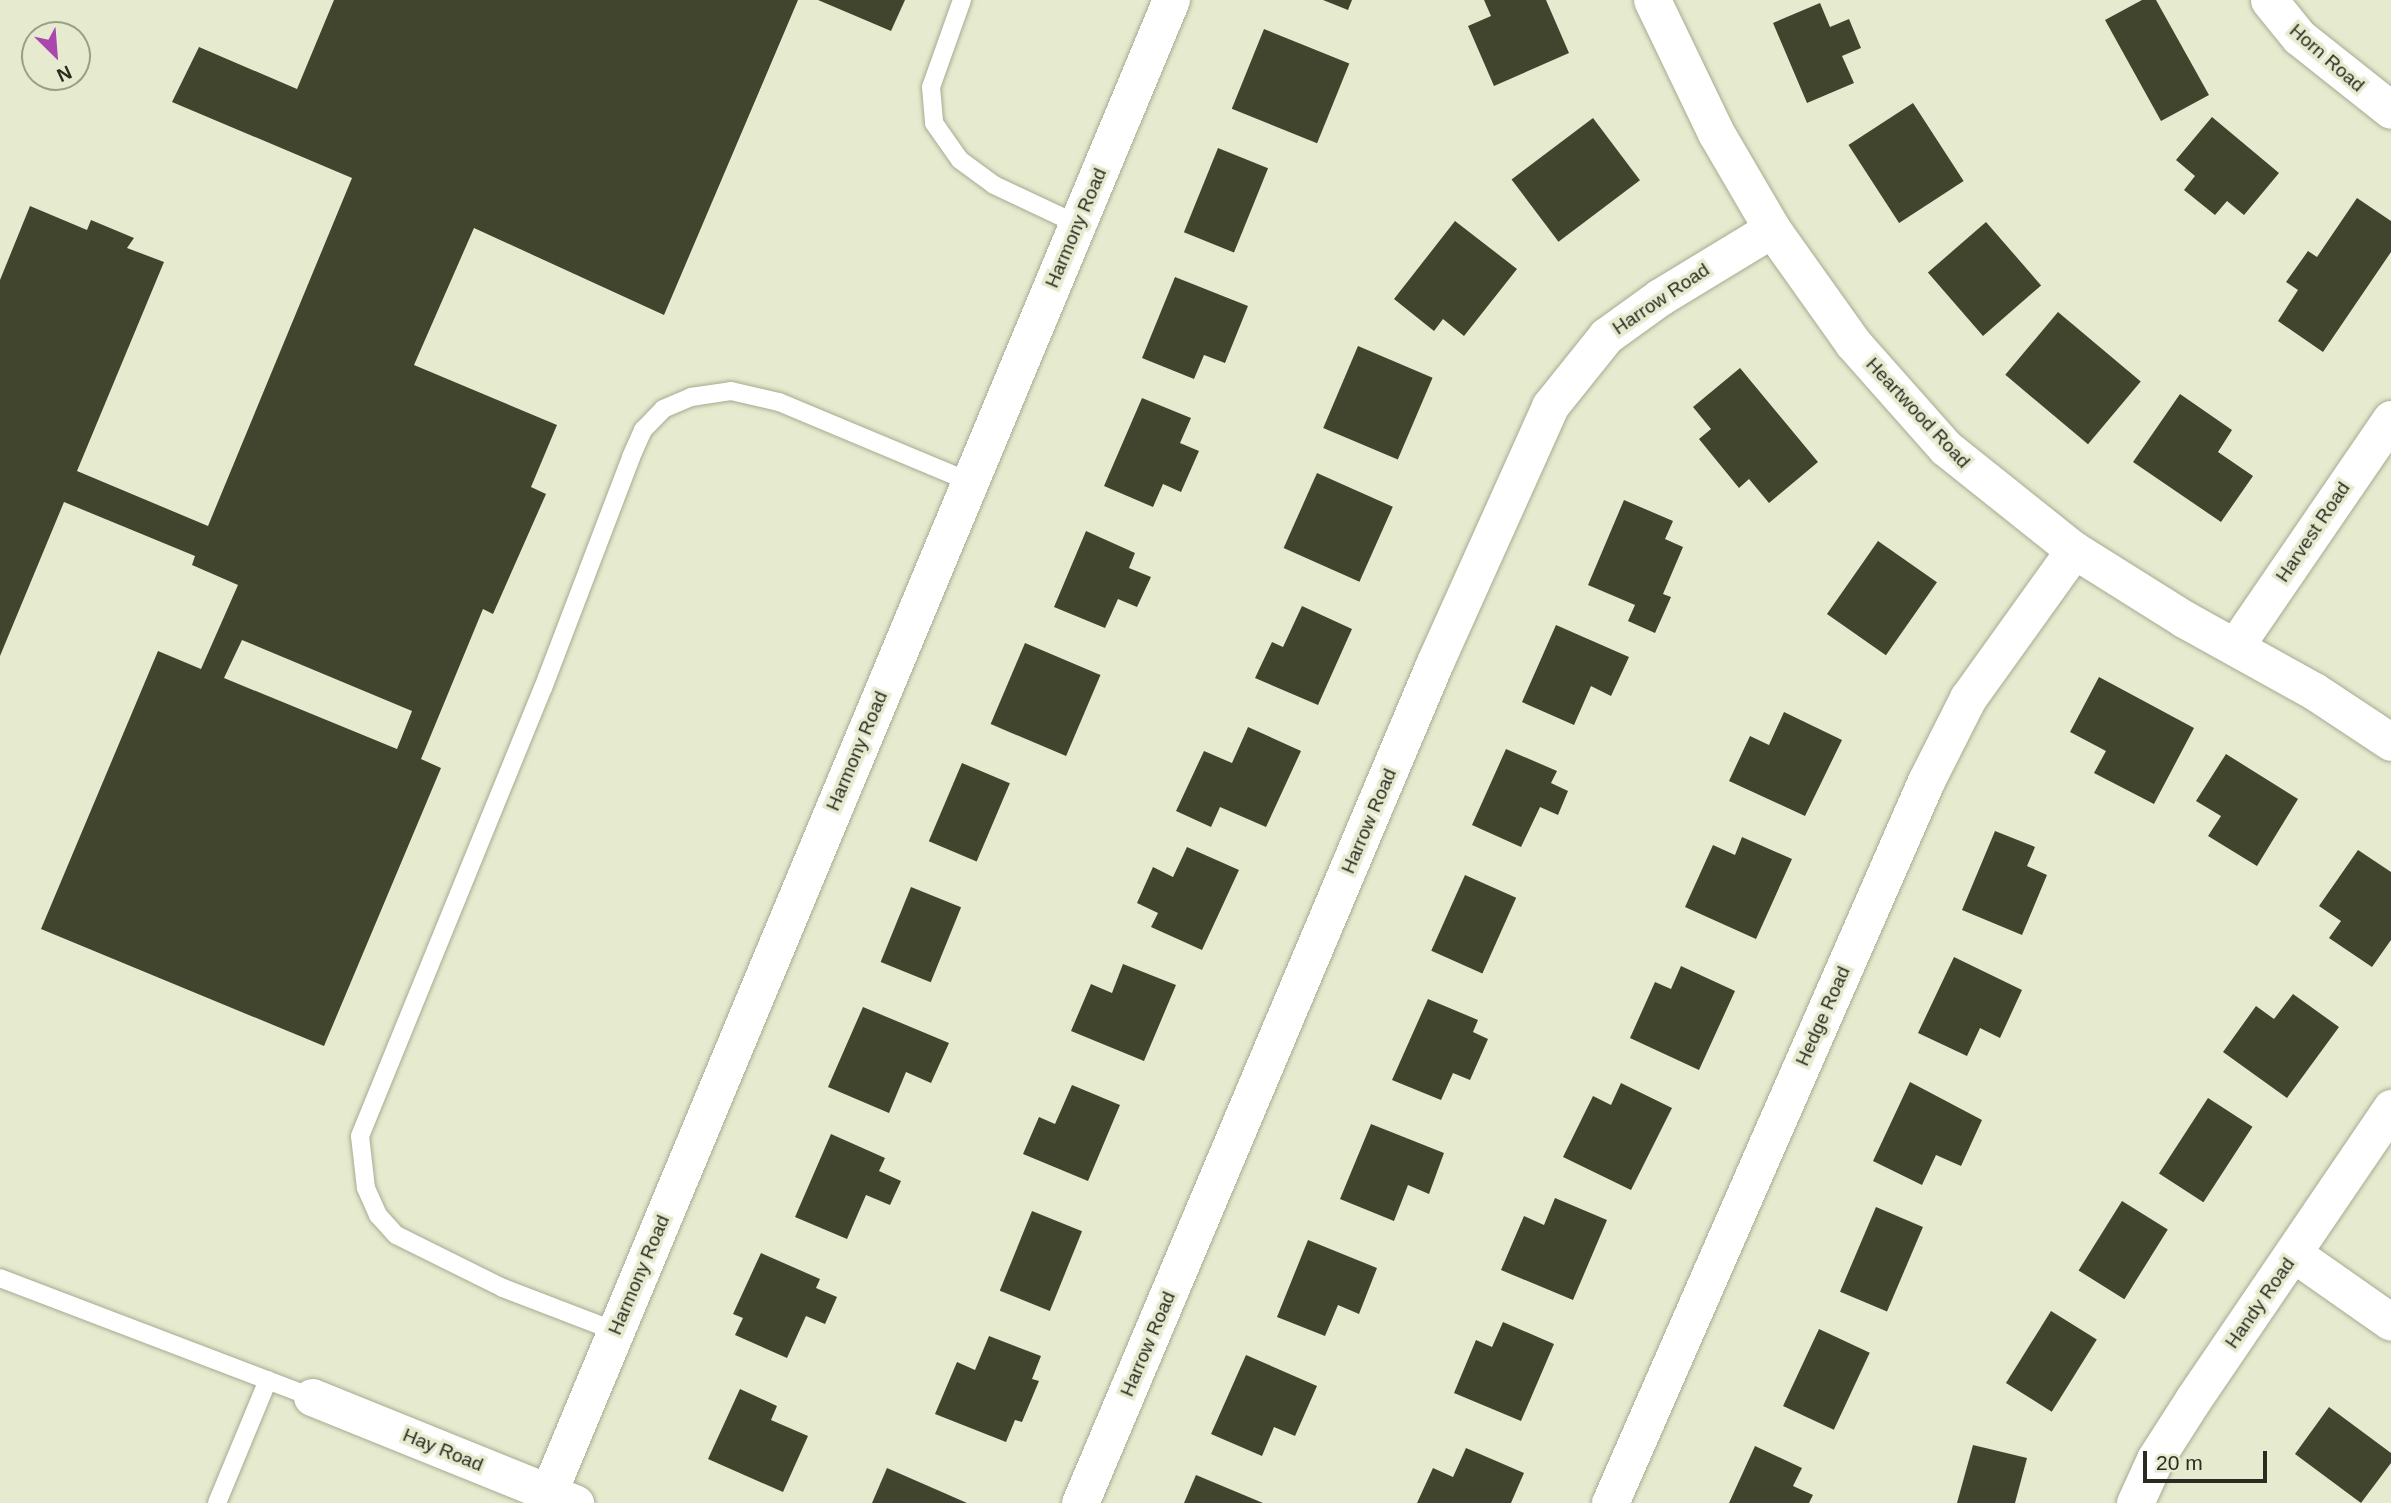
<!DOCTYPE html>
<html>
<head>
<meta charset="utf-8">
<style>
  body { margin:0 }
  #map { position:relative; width:2391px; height:1503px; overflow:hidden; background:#e6ebcf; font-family:Arial,sans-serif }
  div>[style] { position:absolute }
  .building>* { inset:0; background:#41452e; transform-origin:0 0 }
  .roads { filter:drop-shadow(0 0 2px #a6ab91) drop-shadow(0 0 2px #a6ab91) }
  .lane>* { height:18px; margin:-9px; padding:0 9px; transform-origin:9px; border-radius:9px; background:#fff }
  .street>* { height:37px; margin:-18.5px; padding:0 18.5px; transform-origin:18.5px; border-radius:18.5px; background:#fff }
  span { translate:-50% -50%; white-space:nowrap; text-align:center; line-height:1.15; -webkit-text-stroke:7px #e6ebcf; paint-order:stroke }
  .street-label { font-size:19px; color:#2a2c21 }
  .north { position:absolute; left:21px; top:21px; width:70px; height:70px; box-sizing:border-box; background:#e6ebcf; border:2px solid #9b9f89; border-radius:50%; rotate:155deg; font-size:19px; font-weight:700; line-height:28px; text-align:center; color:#2a2c21 }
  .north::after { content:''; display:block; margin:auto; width:24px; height:32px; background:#a947ae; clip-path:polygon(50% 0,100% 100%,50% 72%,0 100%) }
  .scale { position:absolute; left:2143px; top:1451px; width:124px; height:32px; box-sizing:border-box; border:4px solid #2a2c21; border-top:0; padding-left:9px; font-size:21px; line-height:24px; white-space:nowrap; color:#2a2c21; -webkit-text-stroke:5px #e6ebcf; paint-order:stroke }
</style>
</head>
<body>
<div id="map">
  <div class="building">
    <i style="clip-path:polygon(evenodd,334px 0,798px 0,664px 315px,474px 228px,414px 365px,557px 425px,531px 487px,546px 494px,493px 614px,483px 609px,421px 759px,441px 768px,324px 1046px,41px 929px,158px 651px,201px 669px,238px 585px,192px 565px,195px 556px,64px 502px,0 656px,0 280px,30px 206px,87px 230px,91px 220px,134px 238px,127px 248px,164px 262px,77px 471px,208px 526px,352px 178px,172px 102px,199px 47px,297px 89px,334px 0,242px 640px,412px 711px,397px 749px,224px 678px,242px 640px)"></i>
    <i style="clip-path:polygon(818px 0,905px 0,891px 31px)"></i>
    <i style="clip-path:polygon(1323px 0,1352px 0,1348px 10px)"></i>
    <i style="clip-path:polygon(1484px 0,1546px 0,1569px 53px,1494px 86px,1468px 26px,1491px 16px)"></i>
    <i style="clip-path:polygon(2142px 0,2156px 0,2209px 95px,2161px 121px,2105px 20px)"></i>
    <i style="clip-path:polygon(1820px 3px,1830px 27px,1849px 19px,1861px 48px,1842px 56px,1854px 83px,1807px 103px,1773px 23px)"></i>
    <i style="left:1264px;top:29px;width:92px;height:86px;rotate:22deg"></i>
    <i style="left:1913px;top:103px;width:93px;height:77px;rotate:57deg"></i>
    <i style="clip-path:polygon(2212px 117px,2279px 173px,2244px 215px,2227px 201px,2215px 215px,2184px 190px,2195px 176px,2176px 160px)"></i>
    <i style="left:1593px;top:118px;width:78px;height:102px;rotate:53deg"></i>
    <i style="left:1218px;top:148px;width:54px;height:91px;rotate:22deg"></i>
    <i style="clip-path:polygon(2357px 198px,2391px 221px,2391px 252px,2323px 352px,2278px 321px,2298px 290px,2286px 282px,2308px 251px,2317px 257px)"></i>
    <i style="clip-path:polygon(1455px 221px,1517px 269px,1464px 336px,1443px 319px,1434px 331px,1394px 299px)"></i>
    <i style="left:1986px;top:222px;width:84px;height:77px;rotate:49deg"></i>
    <i style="clip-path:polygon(1175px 277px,1248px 306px,1225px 363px,1204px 355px,1194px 379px,1142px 358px)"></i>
    <i style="left:2058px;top:312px;width:108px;height:82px;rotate:40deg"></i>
    <i style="left:1358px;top:346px;width:81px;height:89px;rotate:23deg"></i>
    <i style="clip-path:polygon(1740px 368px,1818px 462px,1769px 503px,1749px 479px,1739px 488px,1699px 439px,1711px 429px,1693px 407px)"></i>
    <i style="clip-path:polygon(2180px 394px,2232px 430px,2218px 452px,2253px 476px,2221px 522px,2133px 462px)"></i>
    <i style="clip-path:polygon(1142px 398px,1191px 418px,1180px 443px,1199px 451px,1181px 492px,1163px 484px,1153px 507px,1104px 486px)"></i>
    <i style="left:1317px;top:473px;width:83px;height:82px;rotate:24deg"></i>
    <i style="clip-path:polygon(1624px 500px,1673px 521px,1665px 539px,1683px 547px,1663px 594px,1671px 597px,1655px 633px,1628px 621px,1635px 605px,1588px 585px)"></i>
    <i style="clip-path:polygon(1086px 531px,1135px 553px,1129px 568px,1151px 577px,1137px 607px,1118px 599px,1105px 628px,1054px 607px)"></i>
    <i style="left:1878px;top:541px;width:72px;height:89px;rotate:35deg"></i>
    <i style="clip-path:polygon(1302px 606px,1352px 629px,1318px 705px,1255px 678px,1272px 642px,1283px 647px)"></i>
    <i style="clip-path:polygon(1556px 625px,1629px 657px,1611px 696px,1591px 686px,1574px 725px,1522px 702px)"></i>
    <i style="left:1025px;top:643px;width:82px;height:88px;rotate:23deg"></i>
    <i style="clip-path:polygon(2099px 677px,2194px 728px,2154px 804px,2094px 773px,2106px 751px,2070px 732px)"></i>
    <i style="clip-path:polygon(1784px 712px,1842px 740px,1805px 816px,1729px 781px,1750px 736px,1769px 745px)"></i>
    <i style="clip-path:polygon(1248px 727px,1301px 751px,1266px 827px,1220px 807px,1211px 827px,1176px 811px,1204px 751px,1232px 763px)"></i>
    <i style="clip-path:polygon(1506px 749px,1557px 771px,1551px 783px,1568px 791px,1558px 815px,1540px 807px,1521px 847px,1472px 825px)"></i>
    <i style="clip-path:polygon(2226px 754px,2298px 799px,2257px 866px,2208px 836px,2221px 816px,2196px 801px)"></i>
    <i style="left:962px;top:763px;width:52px;height:85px;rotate:23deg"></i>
    <i style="clip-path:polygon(1995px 831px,2035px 847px,2027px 866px,2047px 875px,2022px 935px,1962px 910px)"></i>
    <i style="clip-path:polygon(1742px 837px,1792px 859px,1756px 939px,1685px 907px,1713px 845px,1735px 855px)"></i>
    <i style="clip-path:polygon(1187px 847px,1239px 870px,1202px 950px,1151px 927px,1158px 913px,1137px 903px,1153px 867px,1173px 877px)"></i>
    <i style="clip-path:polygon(2358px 850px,2391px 872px,2391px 940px,2372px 967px,2329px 938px,2341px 921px,2319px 906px)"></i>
    <i style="left:1465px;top:875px;width:56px;height:83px;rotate:24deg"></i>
    <i style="left:911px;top:887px;width:54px;height:81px;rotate:22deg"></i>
    <i style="clip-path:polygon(1954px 957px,2022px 990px,2000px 1038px,1980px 1028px,1967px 1056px,1918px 1033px)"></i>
    <i style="clip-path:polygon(1123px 964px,1176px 985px,1144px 1061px,1071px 1031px,1091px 984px,1112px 993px)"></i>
    <i style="clip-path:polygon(1681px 966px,1735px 991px,1699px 1070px,1630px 1038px,1655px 982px,1671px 989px)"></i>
    <i style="clip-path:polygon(2293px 994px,2339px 1027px,2287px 1098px,2223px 1052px,2256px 1006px,2274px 1019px)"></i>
    <i style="clip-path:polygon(1428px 999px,1478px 1020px,1473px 1032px,1488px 1039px,1470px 1080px,1453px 1073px,1441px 1100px,1392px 1080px)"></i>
    <i style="clip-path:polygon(863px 1007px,949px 1043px,931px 1083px,906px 1072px,889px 1113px,828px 1087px)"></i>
    <i style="clip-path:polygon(1910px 1082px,1982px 1120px,1961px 1166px,1936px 1155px,1922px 1185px,1873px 1161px)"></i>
    <i style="clip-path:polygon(1621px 1083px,1672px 1108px,1631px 1190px,1563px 1157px,1593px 1096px,1611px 1105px)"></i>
    <i style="clip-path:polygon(1072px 1085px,1120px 1105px,1088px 1181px,1023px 1154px,1039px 1117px,1055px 1124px)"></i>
    <i style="left:2208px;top:1098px;width:53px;height:90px;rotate:33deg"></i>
    <i style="clip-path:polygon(1371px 1124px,1444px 1153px,1429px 1194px,1408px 1185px,1394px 1221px,1340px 1199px)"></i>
    <i style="clip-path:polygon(831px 1134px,885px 1158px,879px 1171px,901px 1181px,890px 1205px,866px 1195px,847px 1239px,795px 1217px)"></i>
    <i style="clip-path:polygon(1555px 1198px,1607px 1220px,1573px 1300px,1501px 1270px,1524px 1216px,1544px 1225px)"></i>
    <i style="left:2122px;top:1201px;width:54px;height:82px;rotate:32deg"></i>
    <i style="left:1876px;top:1207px;width:51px;height:92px;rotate:23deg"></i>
    <i style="left:1032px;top:1211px;width:54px;height:86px;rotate:22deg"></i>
    <i style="clip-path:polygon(1308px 1240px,1377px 1268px,1359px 1314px,1338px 1305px,1325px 1336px,1277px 1317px)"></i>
    <i style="clip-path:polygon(761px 1253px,820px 1279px,816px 1288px,837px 1297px,825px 1324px,806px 1316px,787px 1358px,735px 1335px,743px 1318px,733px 1314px)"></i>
    <i style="left:2051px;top:1311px;width:54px;height:85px;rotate:32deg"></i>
    <i style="clip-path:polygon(1503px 1322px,1554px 1344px,1521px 1421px,1454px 1393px,1476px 1340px,1492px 1347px)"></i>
    <i style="left:1819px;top:1329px;width:56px;height:85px;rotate:25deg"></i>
    <i style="clip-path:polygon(989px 1336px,1041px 1356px,1032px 1379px,1039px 1381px,1022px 1422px,1015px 1420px,1006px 1442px,935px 1414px,957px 1362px,975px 1370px)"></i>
    <i style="clip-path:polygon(1246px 1355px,1317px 1386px,1295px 1436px,1274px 1427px,1262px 1456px,1211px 1434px)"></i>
    <i style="clip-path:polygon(740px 1389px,777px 1406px,771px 1420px,808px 1436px,783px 1492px,708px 1459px)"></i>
    <i style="clip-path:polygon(2329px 1407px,2391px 1453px,2391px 1463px,2361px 1503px,2295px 1454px)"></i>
    <i style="clip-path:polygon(1973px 1445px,2027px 1458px,2015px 1503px,1957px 1503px)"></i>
    <i style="clip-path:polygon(1755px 1446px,1802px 1468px,1793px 1486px,1813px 1495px,1809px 1503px,1729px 1503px)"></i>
    <i style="clip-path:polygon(1466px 1448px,1524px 1473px,1511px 1503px,1417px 1503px,1433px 1468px,1453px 1477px)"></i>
    <i style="clip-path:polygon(887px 1468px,967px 1503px,872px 1503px)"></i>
    <i style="clip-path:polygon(1196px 1475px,1263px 1503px,1184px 1503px)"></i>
  </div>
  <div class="roads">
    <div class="lane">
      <i style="left:962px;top:0;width:92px;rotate:109.6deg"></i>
      <i style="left:931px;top:87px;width:36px;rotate:85deg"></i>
      <i style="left:934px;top:123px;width:45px;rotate:54.9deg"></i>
      <i style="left:960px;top:160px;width:42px;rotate:36.3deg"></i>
      <i style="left:994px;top:185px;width:92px;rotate:25.2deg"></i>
      <i style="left:0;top:1278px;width:334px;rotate:20.9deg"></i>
      <i style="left:615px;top:1331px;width:120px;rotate:-159deg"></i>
      <i style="left:503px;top:1288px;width:119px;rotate:-153.6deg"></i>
      <i style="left:396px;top:1235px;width:27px;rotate:-132deg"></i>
      <i style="left:378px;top:1215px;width:30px;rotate:-114deg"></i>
      <i style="left:366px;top:1188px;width:52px;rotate:-96.6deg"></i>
      <i style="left:360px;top:1136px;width:484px;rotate:-67.8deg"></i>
      <i style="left:543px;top:688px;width:247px;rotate:-69.1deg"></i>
      <i style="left:631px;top:457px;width:30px;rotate:-66deg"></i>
      <i style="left:643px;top:430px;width:29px;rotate:-46deg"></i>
      <i style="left:663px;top:409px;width:30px;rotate:-23deg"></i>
      <i style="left:691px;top:397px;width:40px;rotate:-8.5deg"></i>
      <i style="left:731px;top:391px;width:49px;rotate:12.9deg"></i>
      <i style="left:779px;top:402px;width:207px;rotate:22.7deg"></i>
      <i style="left:217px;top:1503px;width:133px;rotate:-67.5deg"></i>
    </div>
    <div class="street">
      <i style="left:1652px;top:0;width:148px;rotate:64.3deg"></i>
      <i style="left:1716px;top:133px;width:111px;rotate:59.7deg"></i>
      <i style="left:1772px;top:229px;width:140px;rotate:54.6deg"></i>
      <i style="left:1853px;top:343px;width:140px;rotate:48.5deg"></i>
      <i style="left:1946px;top:448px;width:164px;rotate:38.6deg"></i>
      <i style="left:2074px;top:550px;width:130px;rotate:32.1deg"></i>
      <i style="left:2184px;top:619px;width:149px;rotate:29deg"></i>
      <i style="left:2314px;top:691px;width:92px;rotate:33.5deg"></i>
      <i style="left:2269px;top:0;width:48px;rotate:51deg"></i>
      <i style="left:2299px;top:37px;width:117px;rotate:38.4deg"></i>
      <i style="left:2236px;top:645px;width:274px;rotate:-55.6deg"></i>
      <i style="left:2294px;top:1254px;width:118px;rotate:35deg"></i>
      <i style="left:312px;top:1397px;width:284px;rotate:22deg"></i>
      <i style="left:544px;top:1503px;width:1629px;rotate:-67.36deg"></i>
      <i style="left:1080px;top:1503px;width:915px;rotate:-67.11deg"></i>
      <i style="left:1436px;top:660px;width:278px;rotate:-65.8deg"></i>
      <i style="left:1550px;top:406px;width:90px;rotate:-51.3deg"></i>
      <i style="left:1606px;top:336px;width:67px;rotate:-35.8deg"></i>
      <i style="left:1660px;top:297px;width:131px;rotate:-31.3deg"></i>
      <i style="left:1610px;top:1503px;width:788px;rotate:-66.36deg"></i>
      <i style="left:1926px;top:781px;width:93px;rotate:-63.2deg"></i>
      <i style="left:1968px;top:698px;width:182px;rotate:-54.4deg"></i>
      <i style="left:2135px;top:1503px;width:48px;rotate:-65.6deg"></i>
      <i style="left:2155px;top:1459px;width:72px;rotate:-57.4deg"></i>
      <i style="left:2194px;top:1398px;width:351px;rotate:-55.8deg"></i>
    </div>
  </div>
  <div class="street-label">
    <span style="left:2327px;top:58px;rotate:41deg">Horn Road</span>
    <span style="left:1076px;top:228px;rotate:-67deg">Harmony Road</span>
    <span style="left:1661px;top:299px;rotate:-34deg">Harrow Road</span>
    <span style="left:1918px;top:413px;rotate:47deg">Heartwood Road</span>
    <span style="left:2313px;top:532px;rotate:-56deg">Harvest Road</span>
    <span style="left:857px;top:751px;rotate:-67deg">Harmony Road</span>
    <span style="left:1369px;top:821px;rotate:-67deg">Harrow Road</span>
    <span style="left:1823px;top:1016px;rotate:-66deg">Hedge Road</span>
    <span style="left:639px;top:1275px;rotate:-67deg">Harmony Road</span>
    <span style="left:2260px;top:1303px;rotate:-55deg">Handy Road</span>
    <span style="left:1148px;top:1344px;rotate:-67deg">Harrow Road</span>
    <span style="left:443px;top:1450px;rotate:22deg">Hay Road</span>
  </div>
  <div class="north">N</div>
  <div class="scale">20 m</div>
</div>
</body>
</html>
